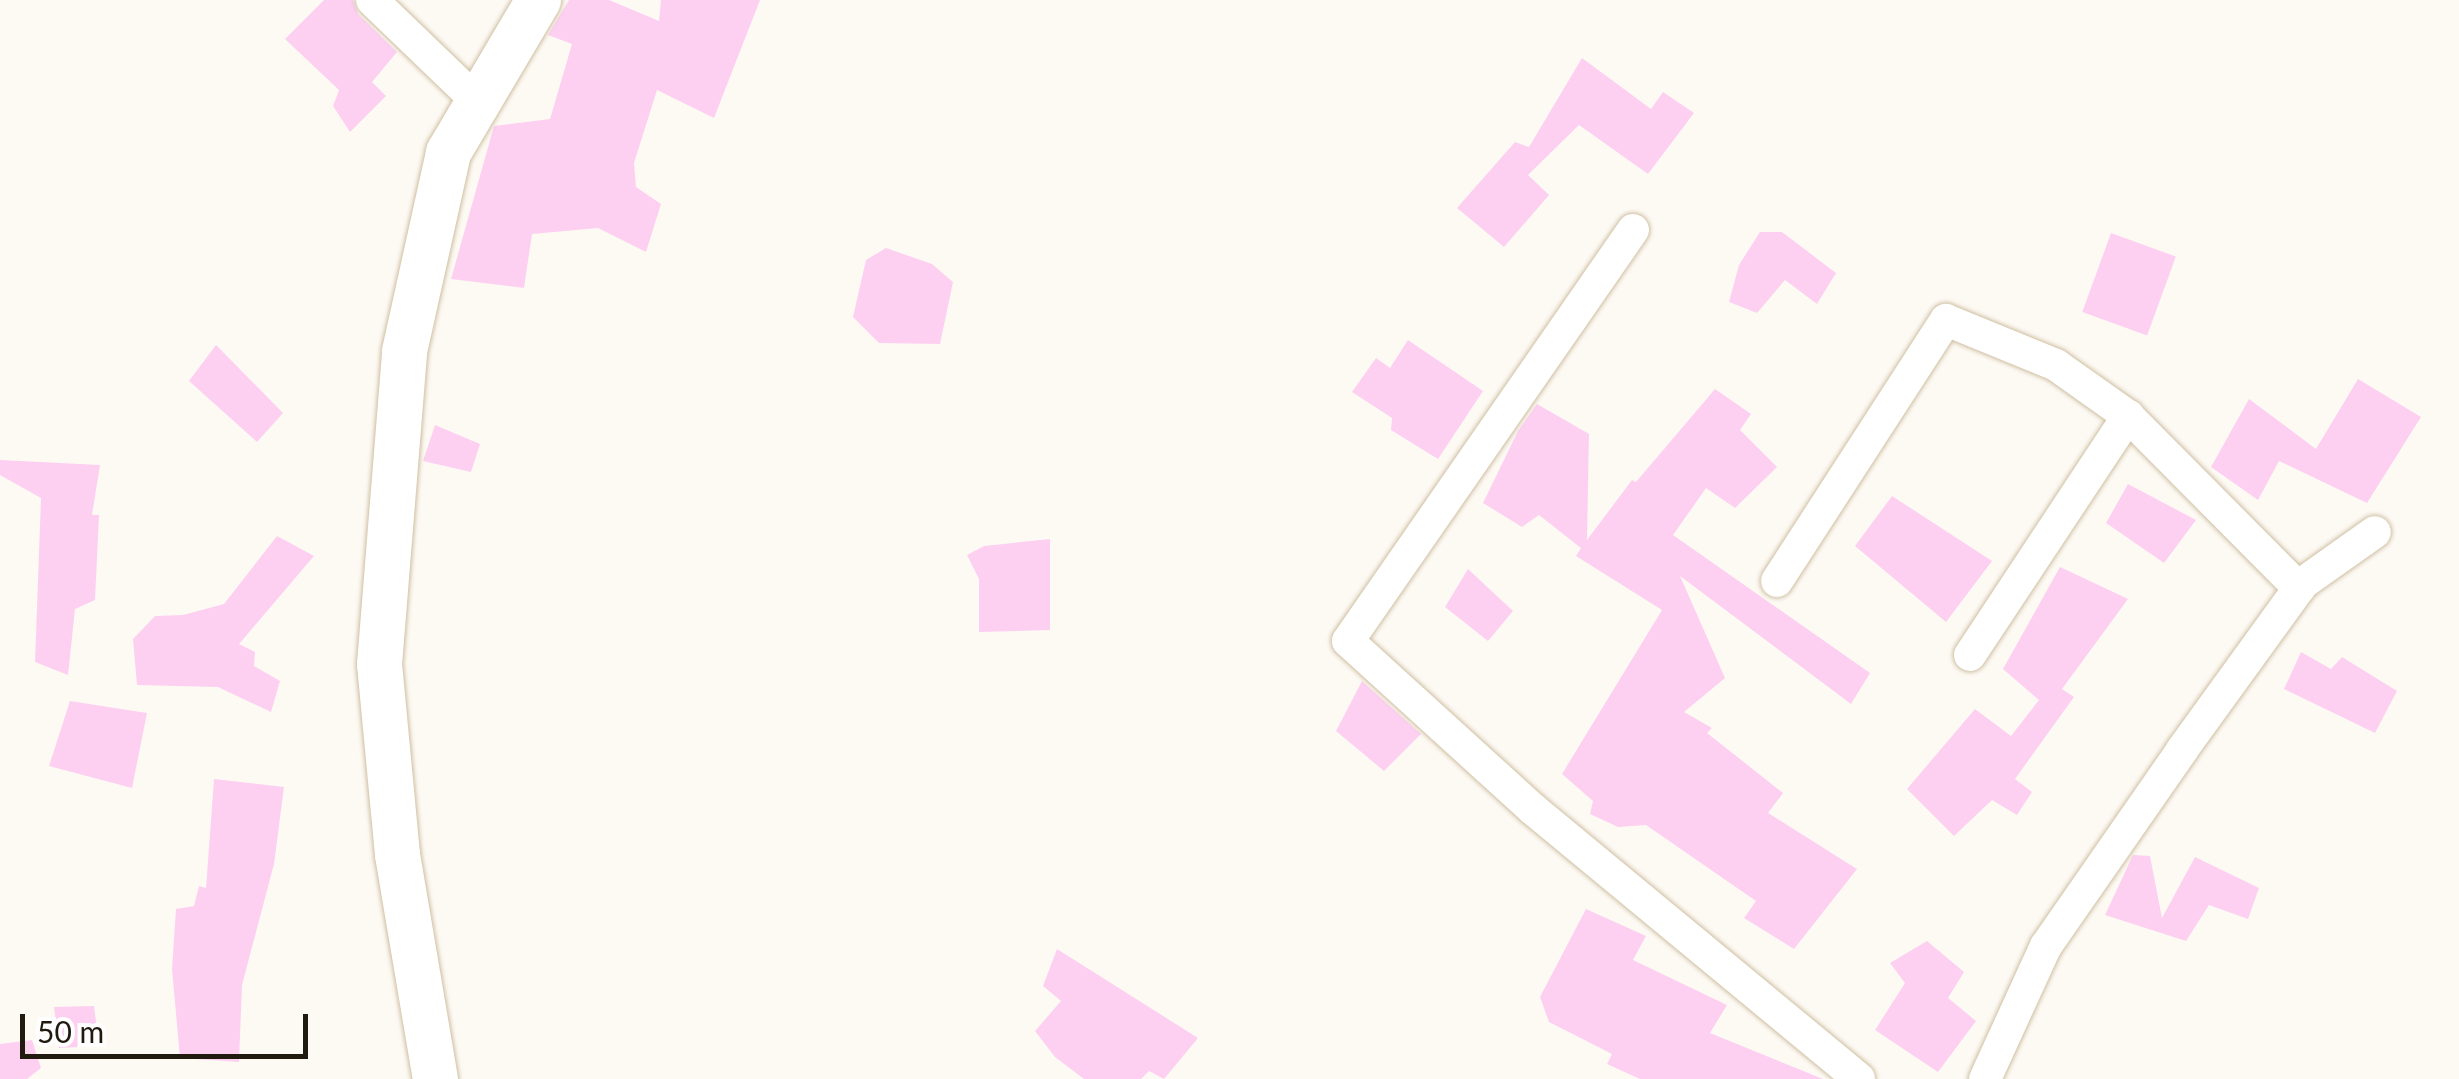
<!DOCTYPE html>
<html>
<head>
<meta charset="utf-8">
<style>
  body { margin:0 }
  #map { position:relative; width:2459px; height:1079px; overflow:hidden; background:#fdfaf4; font-family:Lato,sans-serif }
  div>[style] { position:absolute }
  .building>* { inset:0; background:#fdd0f2; transform-origin:0 0 }
  .roads { filter:drop-shadow(0 0 2px #cfbfa2) drop-shadow(0 0 2px #cfbfa2) }
  .street>* { height:32px; margin:-16px; padding:0 16px; transform-origin:16px; border-radius:16px; background:#fff }
  .secondary>* { height:45px; margin:-22.5px; padding:0 22.5px; transform-origin:22.5px; border-radius:22.5px; background:#fff }
  span { translate:-50% -50%; white-space:nowrap; text-align:center; line-height:1.15; -webkit-text-stroke:10px #fff; paint-order:stroke }
  .scale { position:absolute; left:20px; top:1014px; width:288px; height:45px; box-sizing:border-box; border:5px solid #201a0f; border-top:0; padding-left:12px; font-size:30px; line-height:35px; white-space:nowrap; color:#201a0f; -webkit-text-stroke:8px #fff; paint-order:stroke }
</style>
</head>
<body>
<div id="map">
  <div class="building">
    <i style="clip-path:polygon(324px 0,353px 0,358px 14px,397px 52px,372px 82px,386px 96px,350px 132px,333px 106px,339px 90px,285px 39px)"></i>
    <i style="clip-path:polygon(569px 0,609px 0,659px 21px,661px 0,760px 0,714px 118px,657px 90px,634px 163px,636px 187px,661px 204px,646px 252px,598px 228px,532px 234px,524px 288px,451px 279px,494px 126px,550px 119px,572px 44px,548px 35px)"></i>
    <i style="clip-path:polygon(1582px 58px,1651px 109px,1663px 92px,1694px 113px,1648px 174px,1579px 125px,1528px 175px,1549px 195px,1504px 247px,1457px 208px,1515px 142px,1529px 147px)"></i>
    <i style="clip-path:polygon(1760px 232px,1782px 232px,1836px 273px,1817px 304px,1785px 280px,1757px 313px,1729px 302px,1739px 265px)"></i>
    <i style="left:2111px;top:233px;width:69px;height:84px;rotate:20deg"></i>
    <i style="clip-path:polygon(886px 248px,932px 264px,953px 282px,940px 344px,879px 343px,853px 317px,866px 260px)"></i>
    <i style="clip-path:polygon(1408px 340px,1483px 391px,1438px 459px,1391px 430px,1392px 418px,1352px 392px,1376px 358px,1390px 368px)"></i>
    <i style="clip-path:polygon(216px 345px,283px 413px,257px 442px,189px 381px)"></i>
    <i style="clip-path:polygon(2358px 379px,2421px 417px,2367px 503px,2279px 461px,2258px 500px,2211px 467px,2249px 399px,2316px 449px)"></i>
    <i style="clip-path:polygon(1715px 389px,1751px 414px,1740px 430px,1777px 467px,1735px 508px,1706px 488px,1673px 535px,1870px 673px,1851px 704px,1680px 576px,1725px 678px,1684px 712px,1712px 728px,1707px 733px,1783px 793px,1768px 813px,1857px 869px,1794px 949px,1744px 918px,1756px 901px,1646px 825px,1618px 827px,1590px 814px,1593px 801px,1562px 774px,1662px 610px,1576px 556px,1581px 548px,1539px 515px,1522px 527px,1483px 503px,1518px 431px,1537px 404px,1589px 434px,1587px 540px,1632px 480px,1636px 482px)"></i>
    <i style="clip-path:polygon(435px 425px,480px 444px,471px 472px,423px 461px)"></i>
    <i style="clip-path:polygon(0 460px,100px 465px,92px 515px,99px 515px,95px 600px,75px 609px,68px 675px,35px 662px,41px 498px,0 475px)"></i>
    <i style="clip-path:polygon(2128px 484px,2196px 520px,2164px 563px,2106px 523px)"></i>
    <i style="clip-path:polygon(1892px 496px,1992px 561px,1946px 622px,1855px 546px)"></i>
    <i style="clip-path:polygon(277px 536px,314px 556px,239px 644px,255px 652px,254px 666px,280px 681px,271px 712px,218px 687px,137px 685px,133px 639px,155px 616px,183px 615px,224px 604px)"></i>
    <i style="clip-path:polygon(1050px 539px,1050px 630px,979px 632px,979px 579px,967px 555px,984px 546px)"></i>
    <i style="clip-path:polygon(2060px 567px,2128px 599px,2062px 689px,2074px 697px,2015px 779px,2032px 792px,2017px 815px,1992px 800px,1954px 836px,1907px 789px,1975px 709px,2011px 736px,2039px 700px,2003px 669px)"></i>
    <i style="clip-path:polygon(1468px 569px,1513px 611px,1488px 641px,1445px 607px)"></i>
    <i style="clip-path:polygon(2301px 652px,2331px 669px,2342px 657px,2397px 691px,2375px 733px,2284px 689px)"></i>
    <i style="clip-path:polygon(1362px 681px,1421px 734px,1384px 771px,1336px 731px)"></i>
    <i style="clip-path:polygon(70px 701px,147px 713px,132px 788px,49px 766px)"></i>
    <i style="clip-path:polygon(214px 779px,284px 787px,274px 864px,242px 985px,239px 1062px,180px 1058px,172px 969px,176px 909px,194px 906px,199px 886px,206px 888px)"></i>
    <i style="clip-path:polygon(2133px 855px,2150px 856px,2162px 918px,2195px 857px,2259px 888px,2248px 919px,2209px 905px,2186px 941px,2105px 915px)"></i>
    <i style="clip-path:polygon(1586px 909px,1646px 936px,1633px 960px,1727px 1005px,1710px 1033px,1823px 1079px,1640px 1079px,1607px 1064px,1612px 1054px,1549px 1022px,1540px 997px)"></i>
    <i style="clip-path:polygon(1927px 941px,1964px 972px,1948px 998px,1976px 1021px,1938px 1072px,1875px 1030px,1905px 983px,1890px 963px)"></i>
    <i style="clip-path:polygon(1057px 949px,1198px 1038px,1164px 1079px,1149px 1071px,1141px 1079px,1084px 1079px,1055px 1057px,1035px 1031px,1061px 1001px,1043px 986px)"></i>
    <i style="clip-path:polygon(94px 1006px,99px 1046px,59px 1048px,54px 1007px)"></i>
    <i style="clip-path:polygon(32px 1040px,41px 1068px,27px 1079px,0 1079px,0 1044px)"></i>
  </div>
  <div class="roads">
    <div class="street">
      <i style="left:372px;top:0;width:147px;rotate:43.9deg"></i>
      <i style="left:1633px;top:230px;width:500px;rotate:124.74deg"></i>
      <i style="left:1348px;top:641px;width:251px;rotate:42.3deg"></i>
      <i style="left:1534px;top:810px;width:422px;rotate:39.6deg"></i>
      <i style="left:1777px;top:581px;width:311px;rotate:-57.1deg"></i>
      <i style="left:1946px;top:320px;width:119px;rotate:22.2deg"></i>
      <i style="left:2056px;top:365px;width:88px;rotate:35.3deg"></i>
      <i style="left:2128px;top:416px;width:243px;rotate:45.2deg"></i>
      <i style="left:1970px;top:655px;width:287px;rotate:-56.5deg"></i>
      <i style="left:1985px;top:1079px;width:146px;rotate:-65.4deg"></i>
      <i style="left:2046px;top:946px;width:239px;rotate:-55.2deg"></i>
      <i style="left:2182px;top:750px;width:206px;rotate:-54.1deg"></i>
      <i style="left:2303px;top:583px;width:88px;rotate:-35.3deg"></i>
    </div>
    <div class="secondary">
      <i style="left:435px;top:1079px;width:228px;rotate:-99.6deg"></i>
      <i style="left:397px;top:854px;width:191px;rotate:-95.4deg"></i>
      <i style="left:379px;top:664px;width:314px;rotate:-85.4deg"></i>
      <i style="left:404px;top:351px;width:204px;rotate:-77.5deg"></i>
      <i style="left:448px;top:152px;width:177px;rotate:-59.4deg"></i>
    </div>
  </div>
  <div class="scale">50 m</div>
</div>
</body>
</html>
